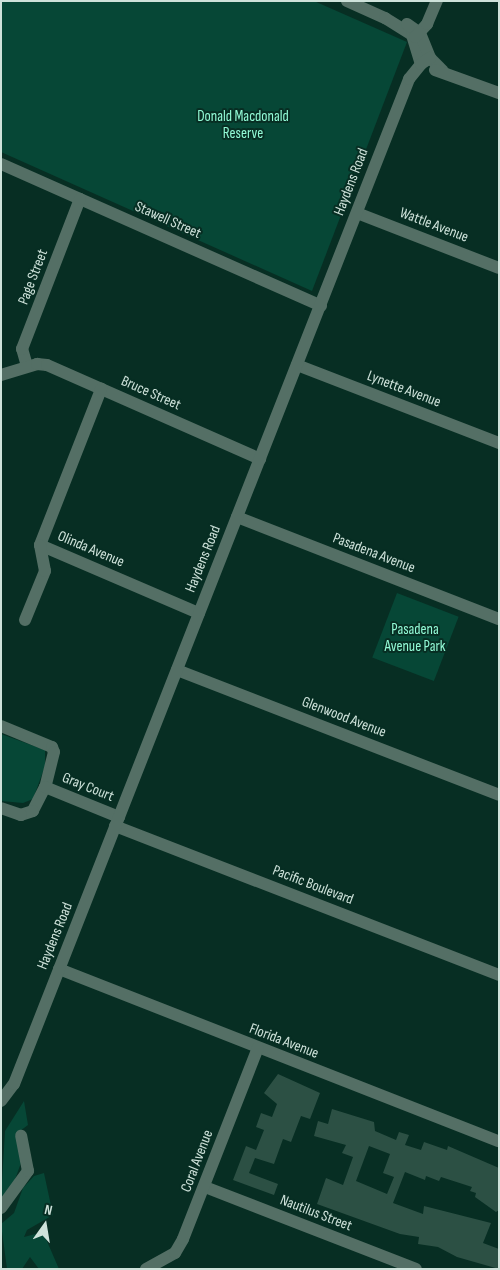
<!DOCTYPE html>
<html>
<head>
<meta charset="utf-8">
<style>
  body { margin:0 }
  #map { position:relative; width:500px; height:1270px; overflow:hidden; background:#072e23; font-family:"Sofia Sans Condensed",sans-serif }
  div>[style] { position:absolute }
  .green>* { inset:0; background:#064736; transform-origin:0 0 }
  .building>* { inset:0; background:#2c5044 }
  .minor>* { height:12px; margin:-6px; padding:0 6px; transform-origin:6px; border-radius:6px; background:#546f65 }
  span { translate:-50% -50%; white-space:nowrap; text-align:center; line-height:1.15; -webkit-text-stroke:4px #072e23; paint-order:stroke }
  .park-label { font-size:15px; color:#92fad6 }
  .street-label { font-size:15px; color:#cee2da }
  .frame { position:absolute; inset:0; border:2px solid #cee2da; pointer-events:none }
  .north { position:absolute; left:20px; top:1200px; width:50px; height:50px; -webkit-text-stroke:4px #072e23; paint-order:stroke; rotate:13deg; font-size:14px; font-weight:700; line-height:20px; text-align:center; color:#cee2da }
  .north::after { content:''; display:block; margin:auto; width:18px; height:22px; background:#cee2da; clip-path:polygon(50% 0,100% 100%,50% 72%,0 100%) }
</style>
</head>
<body>
<div id="map">
  <div class="green">
    <i style="clip-path:polygon(1px 1px,314px 1px,407px 42px,312px 291px,1px 152px)"></i>
    <i style="left:397px;top:593px;width:66px;height:69px;rotate:21deg"></i>
    <i style="clip-path:polygon(1px 734px,45px 750px,45px 766px,33px 799px,23px 803px,1px 801px)"></i>
    <i style="clip-path:polygon(24px 1101px,28px 1125px,16px 1134px,22px 1160px,12px 1188px,1px 1199px,5px 1131px)"></i>
    <i style="clip-path:polygon(44px 1173px,53px 1215px,27px 1230px,24px 1237px,43px 1232px,59px 1269px,39px 1269px,30px 1257px,22px 1269px,7px 1269px,1px 1224px,14px 1213px,23px 1188px,34px 1176px)"></i>
  </div>
  <div class="building">
    <i style="clip-path:polygon(278px 1074px,320px 1093px,310px 1119px,301px 1116px,291px 1142px,283px 1139px,274px 1164px,255px 1158px,249px 1173px,278px 1184px,274px 1195px,233px 1180px,246px 1146px,256px 1150px,264px 1130px,256px 1127px,261px 1113px,272px 1117px,277px 1104px,264px 1093px)"></i>
    <i style="clip-path:polygon(evenodd,332px 1109px,374px 1122px,375px 1131px,396px 1140px,399px 1132px,409px 1135px,405px 1145px,421px 1150px,424px 1142px,447px 1150px,448px 1146px,499px 1168px,499px 1210px,496px 1212px,475px 1197px,476px 1193px,470px 1191px,472px 1187px,441px 1177px,439px 1181px,426px 1176px,425px 1180px,405px 1172px,393px 1203px,423px 1214px,424px 1206px,491px 1223px,483px 1243px,499px 1249px,499px 1269px,457px 1257px,438px 1247px,418px 1244px,419px 1237px,400px 1234px,317px 1204px,326px 1178px,343px 1185px,353px 1157px,342px 1153px,346px 1145px,314px 1136px,318px 1121px,328px 1124px,332px 1109px,369px 1146px,390px 1154px,383px 1173px,394px 1177px,387px 1194px,356px 1181px,369px 1146px)"></i>
  </div>
  <div class="minor">
    <i style="left:347px;top:1px;width:42px;rotate:24.1deg"></i>
    <i style="left:385px;top:18px;width:32px;rotate:32deg"></i>
    <i style="left:412px;top:35px;width:30px;rotate:73deg"></i>
    <i style="left:407px;top:24px;width:16px;rotate:35deg"></i>
    <i style="left:420px;top:33px;width:27px;rotate:68deg"></i>
    <i style="left:430px;top:58px;width:18px;rotate:45deg"></i>
    <i style="left:415px;top:37px;width:18px;rotate:-47deg"></i>
    <i style="left:427px;top:24px;width:25px;rotate:-67deg"></i>
    <i style="left:435px;top:70px;width:68px;rotate:19.8deg"></i>
    <i style="left:1px;top:164px;width:350px;rotate:23.9deg"></i>
    <i style="left:357px;top:213px;width:152px;rotate:21.2deg"></i>
    <i style="left:297px;top:365px;width:217px;rotate:21.1deg"></i>
    <i style="left:27px;top:366px;width:18px;rotate:-106deg"></i>
    <i style="left:22px;top:349px;width:161px;rotate:-68.9deg"></i>
    <i style="left:1px;top:375px;width:38px;rotate:-17deg"></i>
    <i style="left:37px;top:364px;width:10px;rotate:6deg"></i>
    <i style="left:47px;top:365px;width:233px;rotate:23.8deg"></i>
    <i style="left:237px;top:517px;width:281px;rotate:21.3deg"></i>
    <i style="left:40px;top:545px;width:173px;rotate:23.2deg"></i>
    <i style="left:40px;top:545px;width:168px;rotate:-68.6deg"></i>
    <i style="left:25px;top:620px;width:53px;rotate:-67.8deg"></i>
    <i style="left:45px;top:571px;width:26px;rotate:-101deg"></i>
    <i style="left:177px;top:670px;width:345px;rotate:21.2deg"></i>
    <i style="left:1px;top:726px;width:55px;rotate:22.4deg"></i>
    <i style="left:52px;top:747px;width:5px;rotate:68deg"></i>
    <i style="left:54px;top:752px;width:36px;rotate:104deg"></i>
    <i style="left:45px;top:787px;width:27px;rotate:117deg"></i>
    <i style="left:33px;top:811px;width:13px;rotate:162deg"></i>
    <i style="left:21px;top:815px;width:21px;rotate:-161deg"></i>
    <i style="left:45px;top:787px;width:80px;rotate:22.1deg"></i>
    <i style="left:115px;top:826px;width:412px;rotate:21.2deg"></i>
    <i style="left:59px;top:969px;width:472px;rotate:21.4deg"></i>
    <i style="left:1px;top:1101px;width:21px;rotate:-53deg"></i>
    <i style="left:14px;top:1084px;width:1080px;rotate:-68.54deg"></i>
    <i style="left:409px;top:79px;width:19px;rotate:-51deg"></i>
    <i style="left:421px;top:64px;width:11px;rotate:-34deg"></i>
    <i style="left:205px;top:1187px;width:226px;rotate:21.2deg"></i>
    <i style="left:1px;top:1208px;width:46px;rotate:-53.9deg"></i>
    <i style="left:28px;top:1171px;width:36px;rotate:-101deg"></i>
    <i style="left:146px;top:1269px;width:33px;rotate:-29deg"></i>
    <i style="left:175px;top:1253px;width:16px;rotate:-60deg"></i>
    <i style="left:183px;top:1239px;width:205px;rotate:-68.6deg"></i>
  </div>
  <div class="park-label">
    <span style="left:243px;top:125px">Donald Macdonald<br>Reserve</span>
    <span style="left:415px;top:638px">Pasadena<br>Avenue Park</span>
  </div>
  <div class="street-label">
    <span style="left:351px;top:182px;rotate:-69deg">Haydens Road</span>
    <span style="left:168px;top:220px;rotate:24deg">Stawell Street</span>
    <span style="left:434px;top:225px;rotate:21deg">Wattle Avenue</span>
    <span style="left:33px;top:277px;rotate:-69deg">Page Street</span>
    <span style="left:404px;top:389px;rotate:21deg">Lynette Avenue</span>
    <span style="left:151px;top:393px;rotate:24deg">Bruce Street</span>
    <span style="left:91px;top:549px;rotate:23deg">Olinda Avenue</span>
    <span style="left:374px;top:553px;rotate:21deg">Pasadena Avenue</span>
    <span style="left:203px;top:559px;rotate:-68deg">Haydens Road</span>
    <span style="left:344px;top:717px;rotate:21deg">Glenwood Avenue</span>
    <span style="left:88px;top:787px;rotate:22deg">Gray Court</span>
    <span style="left:313px;top:885px;rotate:21deg">Pacific Boulevard</span>
    <span style="left:55px;top:936px;rotate:-68deg">Haydens Road</span>
    <span style="left:284px;top:1041px;rotate:21deg">Florida Avenue</span>
    <span style="left:197px;top:1161px;rotate:-69deg">Coral Avenue</span>
    <span style="left:316px;top:1213px;rotate:21deg">Nautilus Street</span>
  </div>
  <div class="frame"></div>
  <div class="north">N</div>
</div>
</body>
</html>
